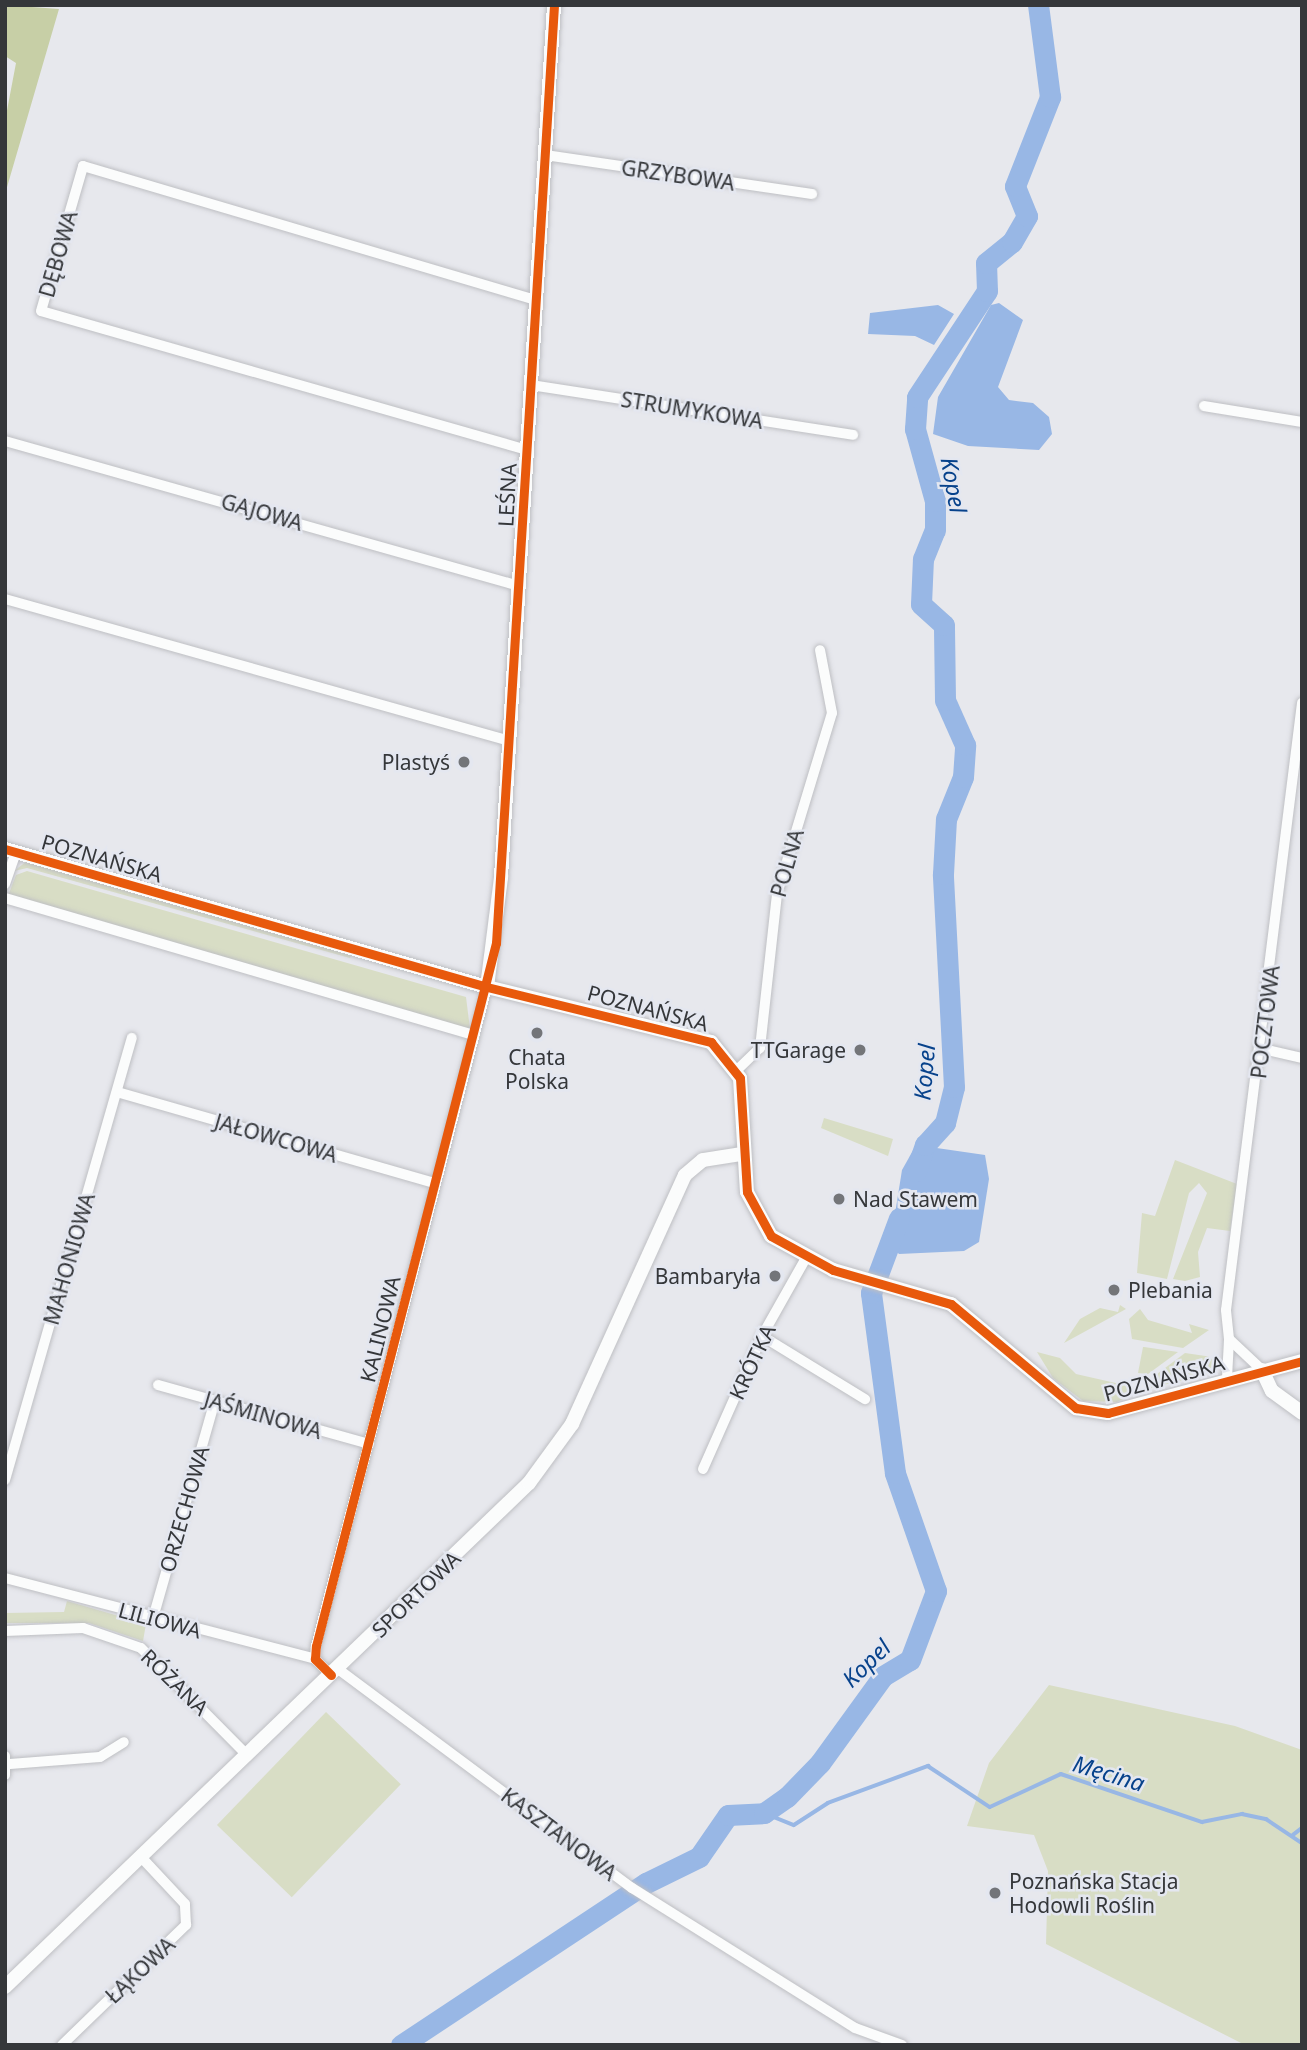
<!DOCTYPE html>
<html>
<head>
<meta charset="utf-8">
<style>
  body { margin:0 }
  #map { position:relative; width:1307px; height:2050px; overflow:hidden; background:#e7e8ed; font-family:"Noto Sans",sans-serif }
  div>[style] { position:absolute }
  .green>* { inset:0; background:#d8ddc5; transform-origin:0 0 }
  .forest>* { inset:0; background:#c7cfa6 }
  .water>* { inset:0; background:#98b7e5 }
  .stream>* { height:3.5px; margin:-1.75px; padding:0 1.75px; transform-origin:1.75px; border-radius:1.75px; background:#98b7e5 }
  .river>* { height:21px; margin:-10.5px; padding:0 10.5px; transform-origin:10.5px; border-radius:10.5px; background:#98b7e5 }
  .roads { filter:drop-shadow(0 0 2px #bebfc3) drop-shadow(0 0 2px #bebfc3) }
  .minor>* { height:10px; margin:-5px; padding:0 5px; transform-origin:5px; border-radius:5px; background:#fbfcfc }
  .tertiary>* { height:14px; margin:-7px; padding:0 7px; transform-origin:7px; border-radius:7px; background:#fbfcfc }
  .cycleway>* { height:9px; margin:-4.5px; padding:0 4.5px; transform-origin:4.5px; border-radius:4.5px; background:#e8590c }
  .dots>* { width:19px; height:19px; translate:-50% -50%; box-sizing:border-box; border:4px solid #e4e7f0; border-radius:50% }
  span { translate:-50% -50%; white-space:nowrap; text-align:center; line-height:1.15; -webkit-text-stroke:5px #e4e7f0; paint-order:stroke }
  .street-label { font-size:21px; color:#35373a }
  .poi-label { font-size:21px; color:#35373a }
  .right { translate:-100% -50%; text-align:right }
  .left { translate:0 -50%; text-align:left }
  .water-label { font-size:23px; color:#07428b; font-style:italic }
  .frame { position:absolute; inset:0; border:7px solid #35373a; pointer-events:none }
</style>
</head>
<body>
<div id="map">
  <div class="green">
    <i style="clip-path:polygon(27px 861px,352px 953px,350px 958px,27px 868px,14px 871px)"></i>
    <i style="clip-path:polygon(27px 871px,466px 997px,470px 1029px,8px 896px,16px 875px)"></i>
    <i style="clip-path:polygon(824px 1118px,893px 1139px,888px 1156px,821px 1128px)"></i>
    <i style="clip-path:polygon(1175px 1160px,1237px 1184px,1230px 1231px,1207px 1228px,1198px 1252px,1200px 1277px,1185px 1281px,1173px 1279px,1207px 1193px,1199px 1183px,1189px 1193px,1167px 1279px,1137px 1273px,1142px 1213px,1155px 1216px)"></i>
    <i style="clip-path:polygon(1120px 1305px,1126px 1309px,1064px 1343px,1080px 1319px,1100px 1308px,1118px 1312px)"></i>
    <i style="clip-path:polygon(1140px 1309px,1148px 1320px,1192px 1333px,1189px 1324px,1209px 1330px,1183px 1348px,1132px 1339px,1129px 1319px)"></i>
    <i style="clip-path:polygon(1143px 1347px,1144px 1347px,1178px 1352px,1148px 1374px,1138px 1373px)"></i>
    <i style="clip-path:polygon(1037px 1352px,1060px 1358px,1076px 1374px,1142px 1389px,1117px 1402px,1083px 1401px,1053px 1378px)"></i>
    <i style="clip-path:polygon(1185px 1353px,1219px 1358px,1216px 1372px,1151px 1388px,1153px 1377px)"></i>
    <i style="clip-path:polygon(67px 1601px,146px 1624px,143px 1641px,89px 1623px,5px 1623px,5px 1613px,64px 1612px)"></i>
    <i style="clip-path:polygon(1049px 1685px,1235px 1726px,1302px 1750px,1302px 2045px,1245px 2045px,1046px 1944px,1048px 1871px,1034px 1835px,967px 1826px,989px 1763px)"></i>
    <i style="left:326px;top:1712px;width:104px;height:157px;rotate:44deg"></i>
  </div>
  <div class="forest">
    <i style="clip-path:polygon(5px 5px,59px 9px,5px 194px,5px 121px,16px 63px,5px 56px)"></i>
  </div>
  <div class="water">
    <i style="clip-path:polygon(999px 303px,1023px 320px,998px 387px,1009px 400px,1033px 403px,1049px 417px,1052px 434px,1039px 450px,968px 446px,933px 434px,938px 397px,991px 305px)"></i>
    <i style="clip-path:polygon(938px 305px,954px 314px,934px 345px,915px 336px,868px 334px,870px 313px)"></i>
    <i style="clip-path:polygon(916px 1145px,985px 1155px,989px 1179px,979px 1242px,964px 1251px,899px 1254px,890px 1245px,902px 1170px)"></i>
  </div>
  <div class="stream">
    <i style="left:764px;top:1813px;width:32px;rotate:22deg"></i>
    <i style="left:794px;top:1825px;width:40px;rotate:-32.9deg"></i>
    <i style="left:828px;top:1803px;width:107px;rotate:-20.3deg"></i>
    <i style="left:928px;top:1766px;width:74px;rotate:33.5deg"></i>
    <i style="left:990px;top:1807px;width:78px;rotate:-24.9deg"></i>
    <i style="left:1061px;top:1774px;width:149px;rotate:18.8deg"></i>
    <i style="left:1202px;top:1822px;width:41px;rotate:-11.3deg"></i>
    <i style="left:1242px;top:1814px;width:25px;rotate:12deg"></i>
    <i style="left:1266px;top:1819px;width:43px;rotate:33.7deg"></i>
    <i style="left:1293px;top:1835px;width:11px;rotate:-38deg"></i>
  </div>
  <div class="river">
    <i style="left:916px;top:1171px;width:28px;rotate:-71deg"></i>
    <i style="left:925px;top:1145px;width:30px;rotate:-48deg"></i>
    <i style="left:945px;top:1123px;width:37px;rotate:-76deg"></i>
    <i style="left:954px;top:1087px;width:213px;rotate:-93deg"></i>
    <i style="left:943px;top:874px;width:55px;rotate:-86.9deg"></i>
    <i style="left:946px;top:819px;width:45px;rotate:-68deg"></i>
    <i style="left:963px;top:777px;width:32px;rotate:-86deg"></i>
    <i style="left:965px;top:745px;width:49px;rotate:-114deg"></i>
    <i style="left:945px;top:700px;width:75px;rotate:-90.8deg"></i>
    <i style="left:944px;top:625px;width:31px;rotate:-138deg"></i>
    <i style="left:921px;top:604px;width:45px;rotate:-87.5deg"></i>
    <i style="left:923px;top:559px;width:31px;rotate:-68deg"></i>
    <i style="left:935px;top:530px;width:29px;rotate:-90deg"></i>
    <i style="left:935px;top:501px;width:75px;rotate:-105.5deg"></i>
    <i style="left:915px;top:429px;width:32px;rotate:-86deg"></i>
    <i style="left:917px;top:397px;width:127px;rotate:-56.6deg"></i>
    <i style="left:987px;top:291px;width:28px;rotate:-92deg"></i>
    <i style="left:986px;top:263px;width:33px;rotate:-39deg"></i>
    <i style="left:1012px;top:242px;width:30px;rotate:-60deg"></i>
    <i style="left:1027px;top:216px;width:32px;rotate:-112deg"></i>
    <i style="left:1015px;top:186px;width:96px;rotate:-68.5deg"></i>
    <i style="left:1050px;top:97px;width:93px;rotate:-97.4deg"></i>
    <i style="left:401px;top:2045px;width:294px;rotate:-33.5deg"></i>
    <i style="left:646px;top:1883px;width:59px;rotate:-26.1deg"></i>
    <i style="left:699px;top:1857px;width:51px;rotate:-55.4deg"></i>
    <i style="left:728px;top:1815px;width:36px;rotate:-3deg"></i>
    <i style="left:764px;top:1813px;width:28px;rotate:-35deg"></i>
    <i style="left:787px;top:1797px;width:47px;rotate:-45.9deg"></i>
    <i style="left:820px;top:1763px;width:107px;rotate:-54.1deg"></i>
    <i style="left:883px;top:1676px;width:31px;rotate:-31deg"></i>
    <i style="left:910px;top:1660px;width:74px;rotate:-69.4deg"></i>
    <i style="left:936px;top:1591px;width:125px;rotate:-109.2deg"></i>
    <i style="left:895px;top:1473px;width:182px;rotate:-97.6deg"></i>
    <i style="left:871px;top:1293px;width:80px;rotate:-69.5deg"></i>
  </div>
  <div class="roads">
    <div class="minor">
      <i style="left:545px;top:155px;width:270px;rotate:8.3deg"></i>
      <i style="left:531px;top:385px;width:326px;rotate:8.8deg"></i>
      <i style="left:1204px;top:406px;width:99px;rotate:9.3deg"></i>
      <i style="left:5px;top:441px;width:534px;rotate:15.75deg"></i>
      <i style="left:527px;top:450px;width:505px;rotate:-164.04deg"></i>
      <i style="left:41px;top:311px;width:151px;rotate:-73.8deg"></i>
      <i style="left:83px;top:166px;width:472px;rotate:16.5deg"></i>
      <i style="left:5px;top:599px;width:525px;rotate:15.71deg"></i>
      <i style="left:5px;top:884px;width:34px;rotate:-71deg"></i>
      <i style="left:5px;top:898px;width:489px;rotate:16.3deg"></i>
      <i style="left:1263px;top:1049px;width:40px;rotate:13deg"></i>
      <i style="left:737px;top:1070px;width:32px;rotate:-44deg"></i>
      <i style="left:760px;top:1048px;width:155px;rotate:-83.7deg"></i>
      <i style="left:777px;top:894px;width:189px;rotate:-73.1deg"></i>
      <i style="left:832px;top:713px;width:64px;rotate:-100.8deg"></i>
      <i style="left:117px;top:1092px;width:331px;rotate:16deg"></i>
      <i style="left:762px;top:1336px;width:121px;rotate:31.5deg"></i>
      <i style="left:1262px;top:1370px;width:45px;rotate:-136.8deg"></i>
      <i style="left:1229px;top:1339px;width:29px;rotate:-96deg"></i>
      <i style="left:1226px;top:1310px;width:612px;rotate:-82.86deg"></i>
      <i style="left:1227px;top:1378px;width:39px;rotate:-87deg"></i>
      <i style="left:158px;top:1385px;width:219px;rotate:15.6deg"></i>
      <i style="left:703px;top:1469px;width:145px;rotate:-66.1deg"></i>
      <i style="left:762px;top:1336px;width:90px;rotate:-60.6deg"></i>
      <i style="left:5px;top:1480px;width:460px;rotate:-74deg"></i>
      <i style="left:5px;top:1578px;width:320px;rotate:14.6deg"></i>
      <i style="left:153px;top:1618px;width:226px;rotate:-74.1deg"></i>
      <i style="left:5px;top:1631px;width:78px;rotate:-2.2deg"></i>
      <i style="left:83px;top:1628px;width:61px;rotate:19deg"></i>
      <i style="left:141px;top:1648px;width:151px;rotate:45.3deg"></i>
      <i style="left:338px;top:1669px;width:367px;rotate:36.7deg"></i>
      <i style="left:632px;top:1888px;width:263px;rotate:32.1deg"></i>
      <i style="left:855px;top:2028px;width:50px;rotate:19.9deg"></i>
      <i style="left:331px;top:1675px;width:23px;rotate:-135deg"></i>
      <i style="left:315px;top:1659px;width:13px;rotate:-86deg"></i>
      <i style="left:316px;top:1646px;width:681px;rotate:-75.45deg"></i>
      <i style="left:5px;top:1756px;width:19px;rotate:90deg"></i>
      <i style="left:10px;top:1764px;width:90px;rotate:-4.4deg"></i>
      <i style="left:100px;top:1757px;width:28px;rotate:-32deg"></i>
      <i style="left:62px;top:2045px;width:173px;rotate:-44.1deg"></i>
      <i style="left:186px;top:1925px;width:21px;rotate:-93deg"></i>
      <i style="left:185px;top:1904px;width:64px;rotate:-133.1deg"></i>
    </div>
    <div class="tertiary">
      <i style="left:5px;top:849px;width:501px;rotate:15.98deg"></i>
      <i style="left:487px;top:987px;width:231px;rotate:13.8deg"></i>
      <i style="left:711px;top:1042px;width:46px;rotate:51.1deg"></i>
      <i style="left:740px;top:1078px;width:114px;rotate:86.5deg"></i>
      <i style="left:747px;top:1192px;width:50px;rotate:61.4deg"></i>
      <i style="left:771px;top:1236px;width:71px;rotate:28.7deg"></i>
      <i style="left:833px;top:1270px;width:123px;rotate:16.1deg"></i>
      <i style="left:951px;top:1304px;width:163px;rotate:39.8deg"></i>
      <i style="left:1076px;top:1408px;width:32px;rotate:9deg"></i>
      <i style="left:1108px;top:1413px;width:201px;rotate:-15deg"></i>
      <i style="left:487px;top:987px;width:111px;rotate:-82.7deg"></i>
      <i style="left:501px;top:877px;width:874px;rotate:-86.52deg"></i>
      <i style="left:1262px;top:1370px;width:23px;rotate:65deg"></i>
      <i style="left:1272px;top:1391px;width:37px;rotate:36deg"></i>
      <i style="left:5px;top:1987px;width:727px;rotate:-43.89deg"></i>
      <i style="left:529px;top:1483px;width:73px;rotate:-53.9deg"></i>
      <i style="left:572px;top:1424px;width:273px;rotate:-65.6deg"></i>
      <i style="left:685px;top:1175px;width:23px;rotate:-40deg"></i>
      <i style="left:703px;top:1160px;width:39px;rotate:-9deg"></i>
    </div>
  </div>
  <div class="cycleway">
    <i style="left:5px;top:849px;width:501px;rotate:15.98deg"></i>
    <i style="left:487px;top:987px;width:231px;rotate:13.8deg"></i>
    <i style="left:711px;top:1042px;width:46px;rotate:51.1deg"></i>
    <i style="left:740px;top:1078px;width:114px;rotate:86.5deg"></i>
    <i style="left:747px;top:1192px;width:50px;rotate:61.4deg"></i>
    <i style="left:771px;top:1236px;width:71px;rotate:28.7deg"></i>
    <i style="left:833px;top:1270px;width:123px;rotate:16.1deg"></i>
    <i style="left:951px;top:1304px;width:163px;rotate:39.8deg"></i>
    <i style="left:1076px;top:1408px;width:32px;rotate:9deg"></i>
    <i style="left:1108px;top:1413px;width:201px;rotate:-15deg"></i>
    <i style="left:331px;top:1675px;width:23px;rotate:-135deg"></i>
    <i style="left:315px;top:1659px;width:13px;rotate:-86deg"></i>
    <i style="left:316px;top:1646px;width:726px;rotate:-75.64deg"></i>
    <i style="left:496px;top:943px;width:940px;rotate:-86.46deg"></i>
  </div>
  <div class="dots">
    <i style="left:464px;top:762px;background:#737579"></i>
    <i style="left:537px;top:1033px;background:#737579"></i>
    <i style="left:860px;top:1050px;background:#737579"></i>
    <i style="left:839px;top:1199px;background:#737579"></i>
    <i style="left:775px;top:1276px;background:#737579"></i>
    <i style="left:1114px;top:1290px;background:#737579"></i>
    <i style="left:995px;top:1893px;background:#737579"></i>
  </div>
  <div class="street-label">
    <span style="left:678px;top:175px;rotate:8deg">GRZYBOWA</span>
    <span style="left:58px;top:254px;rotate:-74deg">DĘBOWA</span>
    <span style="left:692px;top:410px;rotate:9deg">STRUMYKOWA</span>
    <span style="left:507px;top:495px;rotate:-87deg">LEŚNA</span>
    <span style="left:262px;top:512px;rotate:16deg">GAJOWA</span>
    <span style="left:102px;top:858px;rotate:16deg">POZNAŃSKA</span>
    <span style="left:787px;top:863px;rotate:-74deg">POLNA</span>
    <span style="left:648px;top:1008px;rotate:15deg">POZNAŃSKA</span>
    <span style="left:1265px;top:1022px;rotate:-83deg">POCZTOWA</span>
    <span style="left:276px;top:1138px;rotate:16deg">JAŁOWCOWA</span>
    <span style="left:69px;top:1259px;rotate:-74deg">MAHONIOWA</span>
    <span style="left:380px;top:1329px;rotate:-76deg">KALINOWA</span>
    <span style="left:752px;top:1362px;rotate:-65deg">KRÓTKA</span>
    <span style="left:1164px;top:1378px;rotate:-15deg">POZNAŃSKA</span>
    <span style="left:263px;top:1415px;rotate:16deg">JAŚMINOWA</span>
    <span style="left:184px;top:1509px;rotate:-74deg">ORZECHOWA</span>
    <span style="left:416px;top:1594px;rotate:-44deg">SPORTOWA</span>
    <span style="left:160px;top:1620px;rotate:15deg">LILIOWA</span>
    <span style="left:175px;top:1682px;rotate:44deg">RÓŻANA</span>
    <span style="left:559px;top:1834px;rotate:37deg">KASZTANOWA</span>
    <span style="left:140px;top:1970px;rotate:-43deg">ŁĄKOWA</span>
  </div>
  <div class="poi-label">
    <span class="right" style="left:450px;top:762px">Plastyś</span>
    <span class="right" style="left:846px;top:1050px">TTGarage</span>
    <span style="left:537px;top:1069px">Chata<br>Polska</span>
    <span class="left" style="left:853px;top:1199px">Nad Stawem</span>
    <span class="right" style="left:761px;top:1276px">Bambaryła</span>
    <span class="left" style="left:1128px;top:1290px">Plebania</span>
    <span class="left" style="left:1009px;top:1893px">Poznańska Stacja<br>Hodowli Roślin</span>
  </div>
  <div class="water-label">
    <span style="left:954px;top:485px;rotate:80deg">Kopel</span>
    <span style="left:924px;top:1072px;rotate:-85deg">Kopel</span>
    <span style="left:866px;top:1663px;rotate:-44deg">Kopel</span>
    <span style="left:1109px;top:1773px;rotate:17deg">Męcina</span>
  </div>
  <div class="frame"></div>
</div>
</body>
</html>
